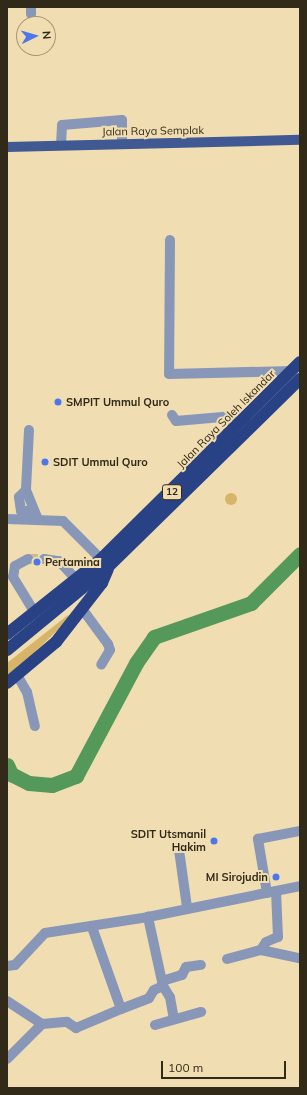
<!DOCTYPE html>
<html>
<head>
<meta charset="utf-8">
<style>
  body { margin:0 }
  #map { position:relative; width:307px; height:1095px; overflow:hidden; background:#f1ddb2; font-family:Mulish,sans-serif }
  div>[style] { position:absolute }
  .green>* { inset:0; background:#d7b568 }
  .round { border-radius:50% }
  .river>* { height:15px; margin:-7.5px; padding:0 7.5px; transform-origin:7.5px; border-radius:7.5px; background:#54995a }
  .minor-tunnel>* { height:10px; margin-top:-5px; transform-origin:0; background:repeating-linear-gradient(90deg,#cbb993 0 10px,transparent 0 15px) }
  .minor>* { height:10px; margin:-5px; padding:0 5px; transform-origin:5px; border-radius:5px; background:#8897b8 }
  .major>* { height:10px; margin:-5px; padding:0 5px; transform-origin:5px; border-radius:5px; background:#415993 }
  .highway>* { height:12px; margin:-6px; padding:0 6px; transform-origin:6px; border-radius:6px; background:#284285 }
  .dots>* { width:11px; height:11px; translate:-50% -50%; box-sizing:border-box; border:2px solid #f1ddb2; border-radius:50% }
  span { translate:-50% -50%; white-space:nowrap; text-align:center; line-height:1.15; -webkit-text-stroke:4px #f1ddb2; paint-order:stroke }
  .shield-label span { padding:1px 3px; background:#f1ddb2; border:1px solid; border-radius:3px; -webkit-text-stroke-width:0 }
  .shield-label { font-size:10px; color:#322a19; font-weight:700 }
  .street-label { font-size:11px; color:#322a19 }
  .poi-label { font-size:11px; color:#322a19; font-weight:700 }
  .left { translate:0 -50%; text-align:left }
  .right { translate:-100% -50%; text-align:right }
  .frame { position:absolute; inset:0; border:8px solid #322a19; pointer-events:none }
  .north { position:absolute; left:16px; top:16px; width:40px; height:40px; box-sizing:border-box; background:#f1ddb2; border:1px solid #a59575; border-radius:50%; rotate:85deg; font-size:11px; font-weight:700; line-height:16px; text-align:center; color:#322a19 }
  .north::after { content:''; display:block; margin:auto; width:14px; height:18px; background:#4c77ea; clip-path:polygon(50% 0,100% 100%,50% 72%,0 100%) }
  .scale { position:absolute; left:161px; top:1061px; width:125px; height:18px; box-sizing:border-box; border:2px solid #322a19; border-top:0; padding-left:5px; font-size:12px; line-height:14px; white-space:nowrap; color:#322a19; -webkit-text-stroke:3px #f1ddb2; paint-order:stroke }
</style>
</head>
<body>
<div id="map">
  <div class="green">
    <i class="round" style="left:225px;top:493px;width:12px;height:12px"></i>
    <i style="clip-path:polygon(68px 615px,70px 618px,7px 679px,7px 663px)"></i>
  </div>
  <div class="river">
    <i style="left:7px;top:765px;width:10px;rotate:66deg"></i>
    <i style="left:11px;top:774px;width:20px;rotate:27deg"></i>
    <i style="left:29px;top:783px;width:23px;rotate:5deg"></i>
    <i style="left:52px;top:785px;width:26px;rotate:-21deg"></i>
    <i style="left:76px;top:776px;width:128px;rotate:-62deg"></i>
    <i style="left:136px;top:663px;width:32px;rotate:-55deg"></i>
    <i style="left:154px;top:637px;width:103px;rotate:-19.3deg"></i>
    <i style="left:251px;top:603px;width:69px;rotate:-45deg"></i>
  </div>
  <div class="minor-tunnel">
    <i style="left:28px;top:559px;width:16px"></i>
  </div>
  <div class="minor">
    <i style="left:31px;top:7px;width:7px;rotate:90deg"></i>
    <i style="left:61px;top:145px;width:20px;rotate:-87deg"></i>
    <i style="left:62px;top:125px;width:60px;rotate:-4.8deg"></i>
    <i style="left:122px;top:120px;width:24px;rotate:90deg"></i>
    <i style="left:170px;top:240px;width:134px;rotate:90.4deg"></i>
    <i style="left:169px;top:374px;width:123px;rotate:-1.4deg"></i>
    <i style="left:172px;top:415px;width:7px;rotate:56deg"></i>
    <i style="left:176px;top:421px;width:58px;rotate:-4.9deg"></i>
    <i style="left:234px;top:416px;width:12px;rotate:20deg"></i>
    <i style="left:29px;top:430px;width:60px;rotate:92.9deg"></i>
    <i style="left:26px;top:490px;width:31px;rotate:68deg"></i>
    <i style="left:26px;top:490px;width:10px;rotate:135deg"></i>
    <i style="left:19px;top:497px;width:14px;rotate:82deg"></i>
    <i style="left:21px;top:511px;width:12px"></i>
    <i style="left:7px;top:519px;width:56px;rotate:2deg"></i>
    <i style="left:63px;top:521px;width:54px;rotate:45deg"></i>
    <i style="left:28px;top:559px;width:15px;rotate:152deg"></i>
    <i style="left:15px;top:566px;width:11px;rotate:100deg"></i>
    <i style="left:13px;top:577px;width:42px;rotate:58.6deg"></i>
    <i style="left:44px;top:559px;width:15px;rotate:8deg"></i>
    <i style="left:59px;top:561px;width:25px;rotate:47deg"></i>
    <i style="left:83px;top:610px;width:42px;rotate:53.7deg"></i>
    <i style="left:108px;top:644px;width:6px;rotate:72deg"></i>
    <i style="left:110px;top:650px;width:17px;rotate:121deg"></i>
    <i style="left:17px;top:675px;width:20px;rotate:60deg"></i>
    <i style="left:27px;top:692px;width:35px;rotate:77deg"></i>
    <i style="left:179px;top:850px;width:58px;rotate:82deg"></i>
    <i style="left:267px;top:893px;width:55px;rotate:-99.5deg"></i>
    <i style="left:258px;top:839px;width:43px;rotate:-10.8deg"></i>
    <i style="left:261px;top:950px;width:40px;rotate:12deg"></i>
    <i style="left:227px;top:959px;width:35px;rotate:-15deg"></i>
    <i style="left:261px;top:950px;width:9px;rotate:-58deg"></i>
    <i style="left:266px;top:942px;width:13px;rotate:-23deg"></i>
    <i style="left:278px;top:937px;width:46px;rotate:-92.5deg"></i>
    <i style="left:7px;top:966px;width:8px;rotate:-7deg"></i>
    <i style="left:15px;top:965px;width:44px;rotate:-46.8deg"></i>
    <i style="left:45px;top:933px;width:104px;rotate:-8.8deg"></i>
    <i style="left:148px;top:917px;width:155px;rotate:-11.5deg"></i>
    <i style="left:162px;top:981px;width:21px;rotate:-17deg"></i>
    <i style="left:182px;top:975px;width:9px;rotate:-63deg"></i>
    <i style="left:186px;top:967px;width:15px;rotate:-8deg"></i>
    <i style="left:163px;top:986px;width:13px;rotate:58deg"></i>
    <i style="left:170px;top:997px;width:22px;rotate:80deg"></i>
    <i style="left:7px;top:1001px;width:42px;rotate:33.3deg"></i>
    <i style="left:42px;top:1024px;width:25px;rotate:-5deg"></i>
    <i style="left:67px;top:1022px;width:11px;rotate:34deg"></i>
    <i style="left:76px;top:1028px;width:49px;rotate:-22.9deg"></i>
    <i style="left:121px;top:1009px;width:87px;rotate:-109.5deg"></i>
    <i style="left:121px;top:1009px;width:30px;rotate:-21deg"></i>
    <i style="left:149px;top:998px;width:9px;rotate:-58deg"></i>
    <i style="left:154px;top:990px;width:10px;rotate:-24deg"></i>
    <i style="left:163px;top:986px;width:71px;rotate:-102.3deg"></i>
    <i style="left:155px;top:1025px;width:48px;rotate:-15.8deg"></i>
    <i style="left:7px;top:1059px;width:49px;rotate:-45deg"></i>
  </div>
  <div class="major">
    <i style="left:7px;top:147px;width:293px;rotate:-1.4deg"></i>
  </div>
  <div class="highway">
    <i style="left:7px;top:634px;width:120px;rotate:-38.6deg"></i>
    <i style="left:101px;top:559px;width:280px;rotate:-44.7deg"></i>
    <i style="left:7px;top:650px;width:131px;rotate:-39.4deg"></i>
    <i style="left:108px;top:567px;width:269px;rotate:-44.4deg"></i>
    <i style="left:7px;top:683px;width:64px;rotate:-39.9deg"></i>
    <i style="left:56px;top:642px;width:75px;rotate:-52.1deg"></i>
    <i style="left:102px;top:583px;width:15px;rotate:-67deg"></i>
  </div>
  <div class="dots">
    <i style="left:58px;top:402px;background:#4c77ea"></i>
    <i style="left:45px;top:462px;background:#4c77ea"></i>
    <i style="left:37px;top:562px;background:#4c77ea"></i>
    <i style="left:214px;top:841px;background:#4c77ea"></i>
    <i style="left:276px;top:877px;background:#4c77ea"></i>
  </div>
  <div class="shield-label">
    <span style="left:172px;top:492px">12</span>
  </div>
  <div class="street-label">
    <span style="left:153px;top:131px;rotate:-1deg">Jalan Raya Semplak</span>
    <span style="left:226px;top:419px;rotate:-45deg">Jalan Raya Soleh Iskandar</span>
  </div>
  <div class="poi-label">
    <span class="left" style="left:66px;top:402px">SMPIT Ummul Quro</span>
    <span class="left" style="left:53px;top:462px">SDIT Ummul Quro</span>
    <span class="left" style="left:45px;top:562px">Pertamina</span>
    <span class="right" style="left:206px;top:841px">SDIT Utsmanil<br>Hakim</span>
    <span class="right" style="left:268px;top:877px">MI Sirojudin</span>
  </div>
  <div class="frame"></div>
  <div class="north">N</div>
  <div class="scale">100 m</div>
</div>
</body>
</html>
